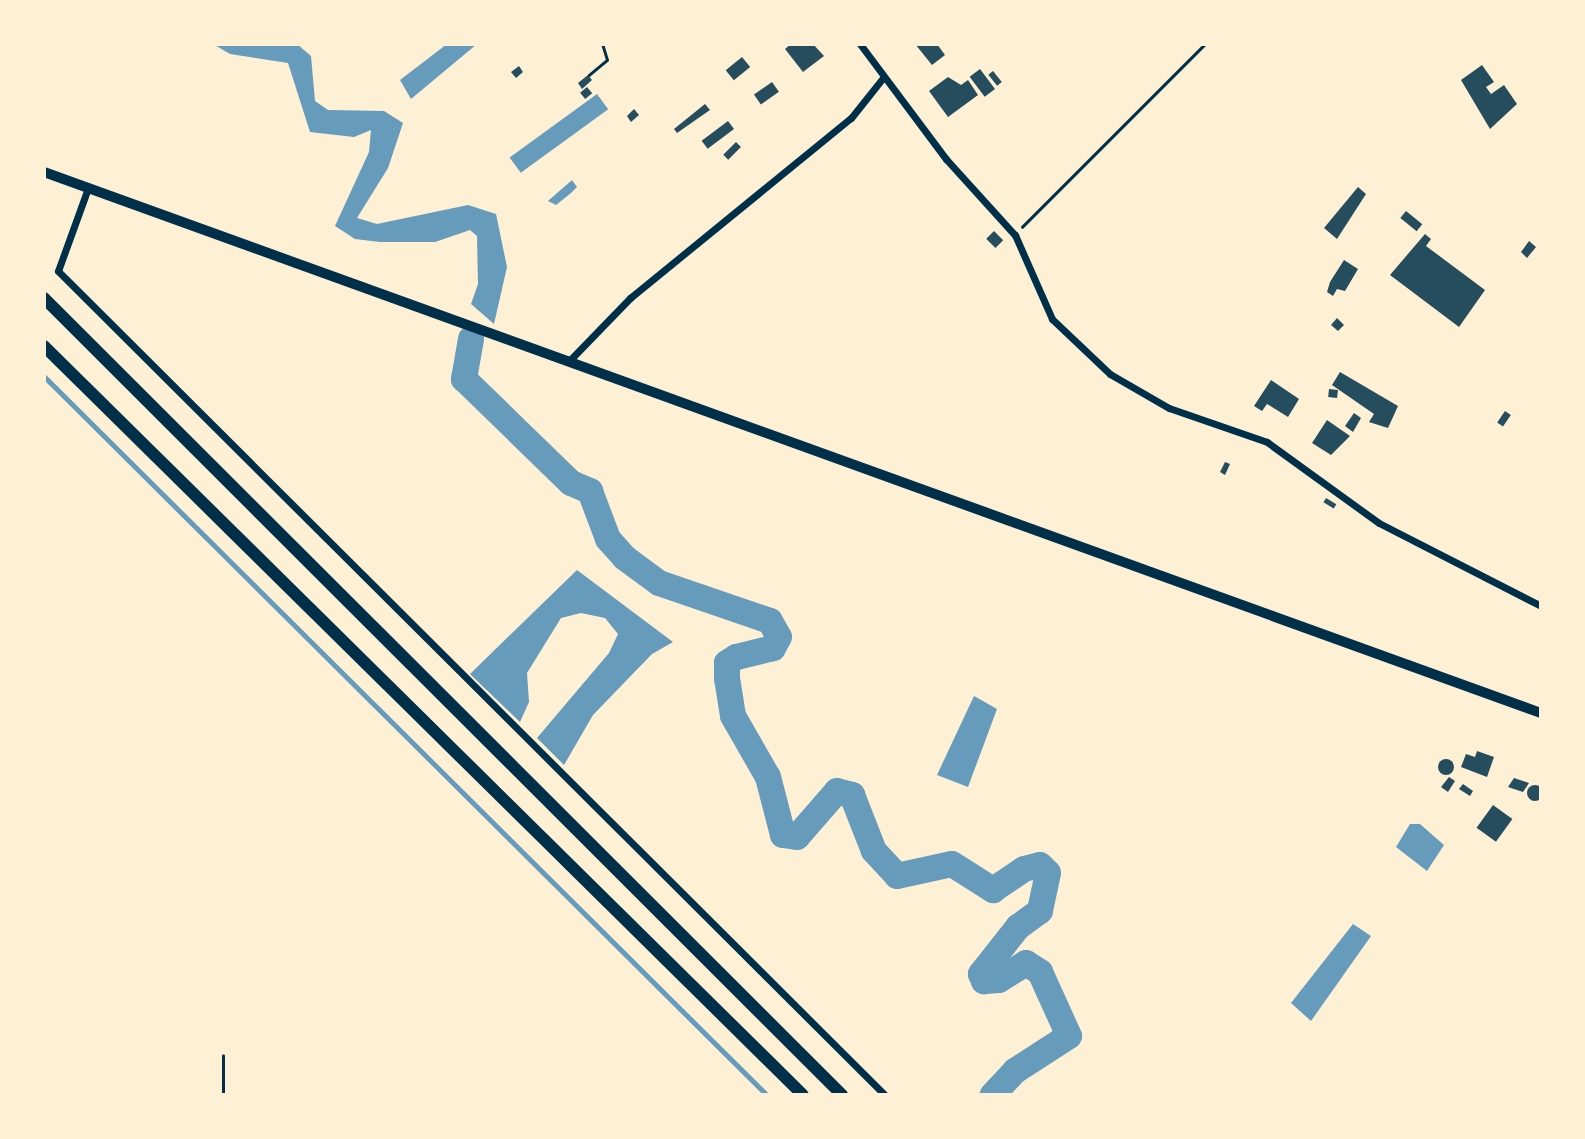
<!DOCTYPE html>
<html>
<head>
<meta charset="utf-8">
<style>
  body { margin:0 }
  #map { position:relative; width:1585px; height:1139px; overflow:hidden; background:#fdf0d5; font-family:"Fira Sans",sans-serif }
  div>[style] { position:absolute }
  .water>* { inset:0; background:#669bbc; transform-origin:0 0 }
  .stream>* { height:4.5px; margin:-2.25px; padding:0 2.25px; transform-origin:2.25px; border-radius:2.25px; background:#669bbc }
  .river>* { height:26px; margin:-13px; padding:0 13px; transform-origin:13px; border-radius:13px; background:#669bbc }
  .building>* { inset:0; background:#264d5e; transform-origin:0 0 }
  .round { border-radius:50% }
  .path>* { height:2.5px; margin:-1.25px; padding:0 1.25px; transform-origin:1.25px; border-radius:1.25px; background:#003049 }
  .minor>* { height:7px; margin:-3.5px; padding:0 3.5px; transform-origin:3.5px; border-radius:3.5px; background:#003049 }
  .secondary>* { height:10px; margin:-5px; padding:0 5px; transform-origin:5px; border-radius:5px; background:#003049 }
  .trunk>* { height:12px; margin:-6px; padding:0 6px; transform-origin:6px; border-radius:6px; background:#003049 }
  span { translate:-50% -50%; white-space:nowrap; text-align:center; line-height:1.15; -webkit-text-stroke:5px #fdf0d5; paint-order:stroke }
  .frame { position:absolute; inset:0; border:46px solid #fdf0d5; pointer-events:none }
</style>
</head>
<body>
<div id="map">
  <div class="water">
    <i style="clip-path:polygon(213px 44px,297px 44px,311px 56px,315px 101px,328px 110px,384px 111px,403px 123px,388px 168px,357px 218px,377px 224px,468px 205px,496px 214px,507px 267px,494px 324px,471px 304px,478px 284px,477px 236px,470px 230px,435px 242px,380px 242px,355px 239px,335px 226px,369px 152px,371px 130px,354px 137px,310px 132px,288px 63px,230px 54px)"></i>
    <i style="clip-path:polygon(447px 44px,477px 44px,411px 99px,400px 80px)"></i>
    <i style="left:597px;top:94px;width:19px;height:108px;rotate:54deg"></i>
    <i style="clip-path:polygon(572px 180px,577px 187px,571px 193px,556px 205px,548px 201px)"></i>
    <i style="clip-path:polygon(577px 570px,673px 642px,652px 654px,593px 715px,564px 765px,537px 738px,609px 653px,618px 634px,605px 618px,581px 613px,561px 618px,527px 673px,529px 702px,520px 722px,470px 674px)"></i>
    <i style="clip-path:polygon(974px 696px,997px 709px,968px 787px,937px 775px)"></i>
    <i style="clip-path:polygon(1410px 824px,1420px 824px,1444px 845px,1427px 871px,1396px 847px)"></i>
    <i style="clip-path:polygon(1353px 924px,1371px 936px,1311px 1021px,1291px 1003px)"></i>
  </div>
  <div class="stream">
    <i style="left:44px;top:376px;width:1020px;rotate:44.84deg"></i>
  </div>
  <div class="river">
    <i style="left:471px;top:339px;width:41px;rotate:99.9deg"></i>
    <i style="left:464px;top:379px;width:149px;rotate:44.2deg"></i>
    <i style="left:571px;top:483px;width:21px;rotate:23deg"></i>
    <i style="left:590px;top:491px;width:51px;rotate:69.4deg"></i>
    <i style="left:608px;top:539px;width:25px;rotate:48deg"></i>
    <i style="left:625px;top:558px;width:42px;rotate:36.3deg"></i>
    <i style="left:659px;top:583px;width:117px;rotate:18.9deg"></i>
    <i style="left:770px;top:621px;width:18px;rotate:61deg"></i>
    <i style="left:779px;top:637px;width:13px;rotate:119deg"></i>
    <i style="left:773px;top:648px;width:38px;rotate:166deg"></i>
    <i style="left:736px;top:657px;width:11px;rotate:146deg"></i>
    <i style="left:727px;top:663px;width:15px;rotate:90deg"></i>
    <i style="left:727px;top:678px;width:38px;rotate:81deg"></i>
    <i style="left:733px;top:716px;width:70px;rotate:60.2deg"></i>
    <i style="left:768px;top:777px;width:60px;rotate:75.5deg"></i>
    <i style="left:783px;top:835px;width:14px;rotate:8deg"></i>
    <i style="left:797px;top:837px;width:61px;rotate:-49deg"></i>
    <i style="left:837px;top:791px;width:16px;rotate:15deg"></i>
    <i style="left:852px;top:795px;width:60px;rotate:68.6deg"></i>
    <i style="left:874px;top:851px;width:34px;rotate:47deg"></i>
    <i style="left:897px;top:876px;width:56px;rotate:-12.3deg"></i>
    <i style="left:952px;top:864px;width:49px;rotate:32.4deg"></i>
    <i style="left:993px;top:890px;width:37px;rotate:-34deg"></i>
    <i style="left:1024px;top:869px;width:16px;rotate:-14deg"></i>
    <i style="left:1040px;top:865px;width:11px;rotate:45deg"></i>
    <i style="left:1048px;top:873px;width:39px;rotate:102deg"></i>
    <i style="left:1040px;top:911px;width:27px;rotate:144deg"></i>
    <i style="left:1018px;top:927px;width:60px;rotate:128.2deg"></i>
    <i style="left:981px;top:974px;width:8px;rotate:67deg"></i>
    <i style="left:984px;top:981px;width:15px;rotate:-4deg"></i>
    <i style="left:999px;top:980px;width:32px;rotate:-32deg"></i>
    <i style="left:1026px;top:963px;width:17px;rotate:33deg"></i>
    <i style="left:1040px;top:972px;width:70px;rotate:65.6deg"></i>
    <i style="left:1069px;top:1036px;width:64px;rotate:147.1deg"></i>
    <i style="left:1015px;top:1071px;width:33px;rotate:133deg"></i>
  </div>
  <div class="building">
    <i style="clip-path:polygon(791px 44px,813px 44px,824px 56px,803px 72px,785px 49px)"></i>
    <i style="clip-path:polygon(915px 44px,937px 44px,945px 55px,932px 65px)"></i>
    <i style="left:742px;top:57px;width:13px;height:21px;rotate:51deg"></i>
    <i style="clip-path:polygon(1482px 65px,1494px 82px,1486px 87px,1491px 94px,1504px 85px,1517px 104px,1490px 129px,1461px 80px)"></i>
    <i style="clip-path:polygon(519px 66px,523px 72px,516px 78px,511px 72px)"></i>
    <i style="left:980px;top:69px;width:25px;height:13px;rotate:53deg"></i>
    <i style="left:993px;top:71px;width:14px;height:6px;rotate:51deg"></i>
    <i style="clip-path:polygon(588px 75px,592px 80px,582px 89px,578px 83px)"></i>
    <i style="clip-path:polygon(948px 77px,961px 85px,968px 80px,978px 95px,948px 117px,929px 91px)"></i>
    <i style="left:772px;top:82px;width:12px;height:22px;rotate:55deg"></i>
    <i style="left:587px;top:87px;width:8px;height:9px;rotate:50deg"></i>
    <i style="clip-path:polygon(705px 104px,710px 110px,677px 133px,674px 129px)"></i>
    <i style="clip-path:polygon(634px 109px,639px 115px,631px 122px,627px 116px)"></i>
    <i style="left:728px;top:121px;width:10px;height:33px;rotate:53deg"></i>
    <i style="left:736px;top:142px;width:7px;height:18px;rotate:45deg"></i>
    <i style="clip-path:polygon(1358px 187px,1366px 194px,1337px 239px,1324px 228px)"></i>
    <i style="left:1406px;top:211px;width:21px;height:9px;rotate:39deg"></i>
    <i style="left:994px;top:231px;width:13px;height:11px;rotate:45deg"></i>
    <i style="clip-path:polygon(1425px 234px,1431px 239px,1426px 246px,1485px 290px,1459px 327px,1390px 275px)"></i>
    <i style="clip-path:polygon(1529px 241px,1536px 247px,1527px 258px,1521px 252px)"></i>
    <i style="clip-path:polygon(1344px 260px,1358px 269px,1345px 291px,1337px 289px,1333px 296px,1327px 292px,1330px 282px)"></i>
    <i style="clip-path:polygon(1337px 318px,1344px 325px,1338px 331px,1331px 325px)"></i>
    <i style="clip-path:polygon(1340px 372px,1398px 406px,1388px 428px,1369px 422px,1374px 414px,1332px 385px)"></i>
    <i style="clip-path:polygon(1271px 380px,1299px 399px,1288px 417px,1267px 404px,1262px 411px,1254px 406px)"></i>
    <i style="left:1329px;top:389px;width:9px;height:8px;rotate:6deg"></i>
    <i style="left:1505px;top:411px;width:7px;height:14px;rotate:34deg"></i>
    <i style="clip-path:polygon(1354px 413px,1361px 418px,1353px 432px,1345px 426px)"></i>
    <i style="clip-path:polygon(1327px 420px,1350px 436px,1331px 455px,1312px 443px)"></i>
    <i style="clip-path:polygon(1225px 462px,1230px 464px,1225px 475px,1220px 472px)"></i>
    <i style="left:1326px;top:498px;width:12px;height:5px;rotate:31deg"></i>
    <i style="clip-path:polygon(1477px 751px,1494px 757px,1487px 777px,1461px 767px,1466px 754px,1475px 757px)"></i>
    <i class="round" style="left:1438px;top:759px;width:16px;height:16px"></i>
    <i style="clip-path:polygon(1449px 777px,1455px 781px,1448px 792px,1441px 787px)"></i>
    <i style="clip-path:polygon(1514px 778px,1529px 783px,1523px 792px,1508px 787px)"></i>
    <i style="clip-path:polygon(1463px 784px,1473px 791px,1470px 796px,1459px 789px)"></i>
    <i class="round" style="left:1527px;top:785px;width:16px;height:16px"></i>
    <i style="left:1493px;top:805px;width:24px;height:28px;rotate:36deg"></i>
  </div>
  <div class="path">
    <i style="left:589px;top:75px;width:23px;rotate:-40deg"></i>
    <i style="left:607px;top:60px;width:17px;rotate:-107deg"></i>
    <i style="left:1022px;top:227px;width:259px;rotate:-45deg"></i>
    <i style="left:223px;top:1095px;width:39px;rotate:-90deg"></i>
  </div>
  <div class="minor">
    <i style="left:860px;top:44px;width:144px;rotate:53.2deg"></i>
    <i style="left:946px;top:159px;width:103px;rotate:47.8deg"></i>
    <i style="left:1015px;top:235px;width:92px;rotate:66.2deg"></i>
    <i style="left:1052px;top:319px;width:80px;rotate:43.5deg"></i>
    <i style="left:1110px;top:374px;width:68px;rotate:30deg"></i>
    <i style="left:1169px;top:408px;width:104px;rotate:19.1deg"></i>
    <i style="left:1267px;top:442px;width:138px;rotate:35.9deg"></i>
    <i style="left:1379px;top:523px;width:182px;rotate:27.1deg"></i>
    <i style="left:88px;top:188px;width:88px;rotate:109.9deg"></i>
    <i style="left:58px;top:271px;width:1167px;rotate:44.9deg"></i>
    <i style="left:569px;top:361px;width:88px;rotate:-45.9deg"></i>
    <i style="left:630px;top:298px;width:285px;rotate:-39.2deg"></i>
    <i style="left:851px;top:118px;width:50px;rotate:-51.5deg"></i>
  </div>
  <div class="secondary">
    <i style="left:44px;top:172px;width:1592px;rotate:19.87deg"></i>
  </div>
  <div class="trunk">
    <i style="left:44px;top:298px;width:1128px;rotate:44.96deg"></i>
    <i style="left:44px;top:346px;width:1066px;rotate:44.62deg"></i>
  </div>
  <div class="frame"></div>
</div>
</body>
</html>
